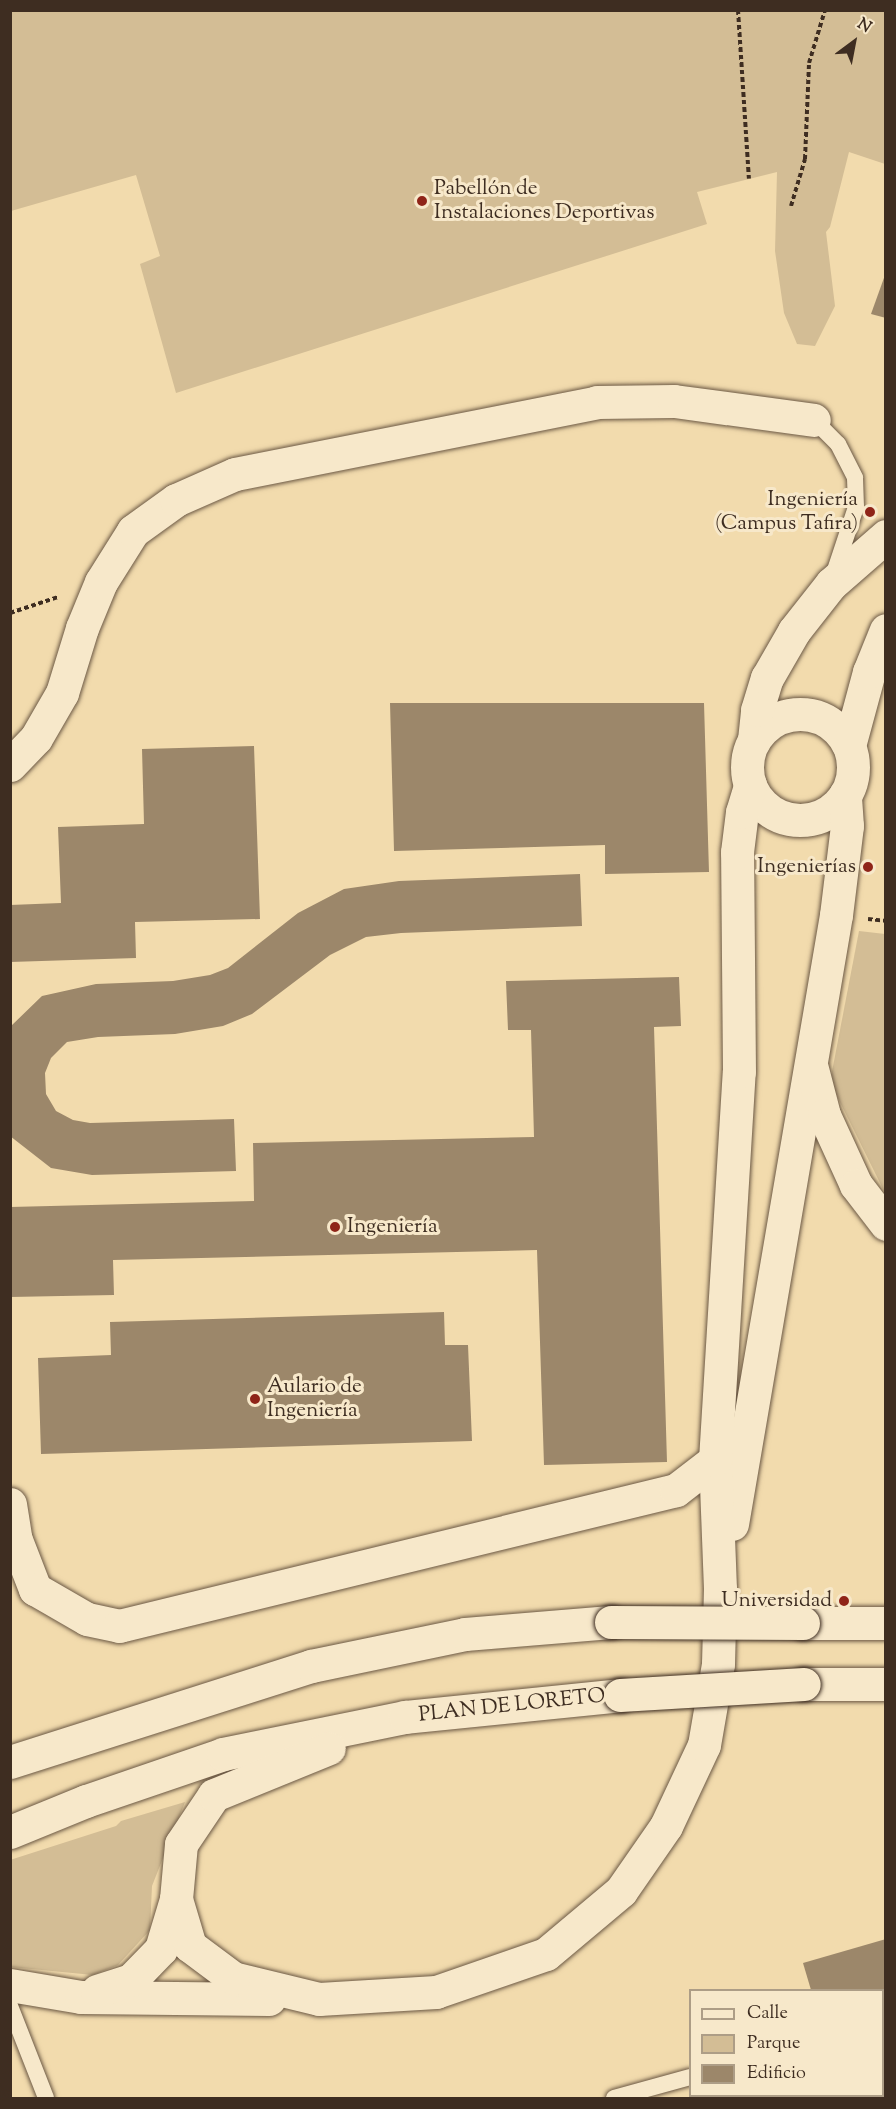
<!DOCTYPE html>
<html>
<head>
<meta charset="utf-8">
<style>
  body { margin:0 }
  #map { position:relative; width:896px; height:2109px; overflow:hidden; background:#f2dbad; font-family:"Sorts Mill Goudy",serif }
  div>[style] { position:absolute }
  .green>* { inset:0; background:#d3bd95 }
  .building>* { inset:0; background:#9c876a }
  .path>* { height:4px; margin-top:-2px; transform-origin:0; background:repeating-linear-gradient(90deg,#3e2d21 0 4.5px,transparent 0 7.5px) }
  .roads { filter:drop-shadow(0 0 2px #6b5844) drop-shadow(0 0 2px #6b5844) }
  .service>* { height:16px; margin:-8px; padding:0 8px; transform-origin:8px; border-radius:8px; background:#f7e8ca }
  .minor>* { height:33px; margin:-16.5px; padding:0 16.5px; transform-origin:16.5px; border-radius:16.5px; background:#f7e8ca }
  .minor>.ring { margin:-16.5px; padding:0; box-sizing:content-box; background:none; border:33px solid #f7e8ca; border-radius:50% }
  .secondary>* { height:33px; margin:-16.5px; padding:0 16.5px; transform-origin:16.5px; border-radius:16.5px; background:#f7e8ca }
  .bridges { filter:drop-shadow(0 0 2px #3e2d21) drop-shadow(0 0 2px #3e2d21) }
  .secondary-bridge>* { height:33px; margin:-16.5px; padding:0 16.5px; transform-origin:16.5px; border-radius:16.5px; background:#f7e8ca }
  .dots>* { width:16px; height:16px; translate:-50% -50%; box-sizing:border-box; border:3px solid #f7e8ca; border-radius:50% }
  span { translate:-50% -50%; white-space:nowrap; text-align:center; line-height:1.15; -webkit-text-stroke:6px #f7e8ca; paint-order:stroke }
  .poi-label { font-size:21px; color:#3e2d21 }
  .left { translate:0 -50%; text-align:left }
  .right { translate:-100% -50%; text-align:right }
  .street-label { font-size:21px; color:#3e2d21 }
  .frame { position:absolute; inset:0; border:12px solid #3e2d21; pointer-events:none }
  .legend { position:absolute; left:689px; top:1989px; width:195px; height:108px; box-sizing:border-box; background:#f7e8ca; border:2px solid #ad9d86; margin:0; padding:8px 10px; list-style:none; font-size:18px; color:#3e2d21 }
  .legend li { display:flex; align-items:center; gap:12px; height:30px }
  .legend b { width:30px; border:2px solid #ad9d86 }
  .north { position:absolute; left:824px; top:12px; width:60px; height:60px; -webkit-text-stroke:4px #f7e8ca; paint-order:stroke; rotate:32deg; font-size:16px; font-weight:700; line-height:24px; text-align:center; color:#3e2d21 }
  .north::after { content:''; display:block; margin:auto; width:21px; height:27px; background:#3e2d21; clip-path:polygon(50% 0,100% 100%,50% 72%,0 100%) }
</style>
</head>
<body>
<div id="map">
  <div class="green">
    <i style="clip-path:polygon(11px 10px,885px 11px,885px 164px,849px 152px,830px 227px,826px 232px,835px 306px,815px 346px,797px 344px,784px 313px,775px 251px,777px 172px,697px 192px,707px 224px,176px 393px,140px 264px,160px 256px,136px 175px,11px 211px)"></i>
    <i style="clip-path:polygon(859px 931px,885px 934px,885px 1193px,830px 1082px)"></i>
    <i style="clip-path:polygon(185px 1802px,152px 1886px,150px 1930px,118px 1965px,93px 1975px,11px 1967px,10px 1860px,116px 1826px,121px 1821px)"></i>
  </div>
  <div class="building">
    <i style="clip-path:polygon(885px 275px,886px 275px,886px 318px,871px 314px)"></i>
    <i style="clip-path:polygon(390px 703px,704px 703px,709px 872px,605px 874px,605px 845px,394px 851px)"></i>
    <i style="clip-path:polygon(254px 746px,260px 919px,135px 922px,136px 958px,10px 962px,10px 905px,61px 903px,58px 827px,144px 824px,142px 749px)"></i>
    <i style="clip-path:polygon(580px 874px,582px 926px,401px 933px,366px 937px,330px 955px,252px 1014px,223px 1026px,175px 1034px,98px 1037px,67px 1042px,51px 1058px,45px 1073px,46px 1094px,56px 1111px,73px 1120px,90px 1123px,234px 1119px,236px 1171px,92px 1175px,51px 1168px,10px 1136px,10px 1027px,42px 996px,96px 984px,173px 981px,210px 975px,228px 968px,298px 913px,344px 889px,399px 881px)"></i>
    <i style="clip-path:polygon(679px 977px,681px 1026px,654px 1027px,667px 1462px,544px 1465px,537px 1250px,113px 1260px,114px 1295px,10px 1297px,10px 1207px,254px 1201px,253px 1143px,534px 1137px,531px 1030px,508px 1030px,506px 981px)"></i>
    <i style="clip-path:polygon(444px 1312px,445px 1345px,468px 1345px,472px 1441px,41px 1454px,38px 1358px,111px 1355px,110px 1322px)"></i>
    <i style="clip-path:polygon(886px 1939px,886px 1991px,811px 1990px,803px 1963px)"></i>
  </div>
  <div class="path">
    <i style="left:738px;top:10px;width:169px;rotate:86.3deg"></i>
    <i style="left:791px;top:206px;width:49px;rotate:-73.4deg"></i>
    <i style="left:805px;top:159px;width:96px;rotate:-87.6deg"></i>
    <i style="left:809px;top:63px;width:55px;rotate:-73.2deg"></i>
    <i style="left:10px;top:613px;width:51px;rotate:-18.4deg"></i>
    <i style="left:868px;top:919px;width:18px;rotate:6deg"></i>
  </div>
  <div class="roads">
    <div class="service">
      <i style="left:814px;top:420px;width:34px;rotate:45deg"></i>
      <i style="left:838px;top:444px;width:38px;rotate:63deg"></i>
      <i style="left:855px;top:478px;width:29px;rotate:88deg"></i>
      <i style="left:856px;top:507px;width:70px;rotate:108.4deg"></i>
      <i style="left:10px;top:2006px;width:99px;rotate:68.6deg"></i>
      <i style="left:882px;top:2024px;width:4px"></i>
      <i style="left:882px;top:2083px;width:4px;rotate:-14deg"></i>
      <i style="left:614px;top:2098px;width:79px;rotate:-15.4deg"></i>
      <i style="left:815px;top:2098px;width:13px;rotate:-9deg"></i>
    </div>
    <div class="minor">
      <i class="ring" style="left:747px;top:714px;width:73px;height:73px"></i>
      <i style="left:754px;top:740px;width:30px;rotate:-84deg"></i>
      <i style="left:757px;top:710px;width:34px;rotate:-73deg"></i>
      <i style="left:767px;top:678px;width:54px;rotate:-60.1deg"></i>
      <i style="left:794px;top:631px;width:60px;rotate:-51.8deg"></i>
      <i style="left:831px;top:584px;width:73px;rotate:-41.1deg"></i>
      <i style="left:849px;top:746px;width:77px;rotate:-74.9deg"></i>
      <i style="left:869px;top:672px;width:45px;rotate:-68deg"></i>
      <i style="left:10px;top:765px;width:37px;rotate:-46deg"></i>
      <i style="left:36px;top:738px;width:52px;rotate:-60deg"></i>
      <i style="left:62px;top:693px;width:68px;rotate:-72.9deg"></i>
      <i style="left:82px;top:628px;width:50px;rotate:-67.6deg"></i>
      <i style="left:101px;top:582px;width:60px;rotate:-57.9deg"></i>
      <i style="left:133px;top:531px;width:53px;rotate:-35.8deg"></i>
      <i style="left:176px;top:500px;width:64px;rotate:-23.8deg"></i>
      <i style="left:235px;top:474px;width:369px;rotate:-11.2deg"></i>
      <i style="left:597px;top:402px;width:77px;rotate:-0.7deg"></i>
      <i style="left:674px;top:401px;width:141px;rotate:7.7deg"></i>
      <i style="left:10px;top:1504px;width:36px;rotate:81deg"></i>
      <i style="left:16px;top:1540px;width:53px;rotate:68.8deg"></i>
      <i style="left:35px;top:1589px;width:60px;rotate:30deg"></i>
      <i style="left:87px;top:1619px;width:33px;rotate:12deg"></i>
      <i style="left:119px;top:1626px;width:573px;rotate:-13.72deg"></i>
      <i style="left:676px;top:1490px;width:49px;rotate:-37.6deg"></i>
      <i style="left:732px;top:1524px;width:618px;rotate:-80.31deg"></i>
      <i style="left:836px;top:915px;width:90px;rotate:-83deg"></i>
      <i style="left:847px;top:826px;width:31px;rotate:-94deg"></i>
      <i style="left:319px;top:1999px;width:117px;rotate:-3.4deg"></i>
      <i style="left:436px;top:1992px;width:116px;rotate:-19.1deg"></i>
      <i style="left:546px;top:1954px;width:98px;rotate:-40deg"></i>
      <i style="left:621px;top:1891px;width:79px;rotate:-55.3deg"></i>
      <i style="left:666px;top:1826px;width:89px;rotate:-64.9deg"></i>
      <i style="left:704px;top:1745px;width:82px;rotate:-80.2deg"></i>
      <i style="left:718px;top:1664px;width:75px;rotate:-88.5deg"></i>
      <i style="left:720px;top:1589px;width:129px;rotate:-92.2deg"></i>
      <i style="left:715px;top:1460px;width:389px;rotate:-86.5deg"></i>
      <i style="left:739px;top:1072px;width:220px;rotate:-90.5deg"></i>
      <i style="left:737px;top:852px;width:40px;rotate:-82.9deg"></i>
      <i style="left:742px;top:812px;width:28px;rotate:-73deg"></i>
    </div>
    <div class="secondary">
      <i style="left:811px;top:1065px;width:52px;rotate:75.4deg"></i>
      <i style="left:824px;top:1115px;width:77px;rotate:65.4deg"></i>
      <i style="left:856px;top:1185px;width:49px;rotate:52.4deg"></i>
      <i style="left:803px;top:1623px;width:83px"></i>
      <i style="left:804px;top:1684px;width:82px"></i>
      <i style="left:10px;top:1762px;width:316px;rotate:-17.7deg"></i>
      <i style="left:311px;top:1666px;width:157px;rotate:-11.7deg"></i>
      <i style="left:465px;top:1634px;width:146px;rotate:-4.7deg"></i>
      <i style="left:10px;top:1832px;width:82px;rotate:-22.2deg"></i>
      <i style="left:86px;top:1801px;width:145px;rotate:-18.9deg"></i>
      <i style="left:223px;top:1754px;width:186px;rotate:-11.5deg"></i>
      <i style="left:405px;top:1717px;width:216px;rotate:-5.8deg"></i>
      <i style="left:10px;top:1985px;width:72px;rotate:9.6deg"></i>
      <i style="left:81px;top:1997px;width:188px;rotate:0.6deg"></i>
      <i style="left:97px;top:1991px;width:36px;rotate:-18deg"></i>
      <i style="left:131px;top:1980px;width:43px;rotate:-45.9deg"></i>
      <i style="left:161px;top:1949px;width:52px;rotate:-73.3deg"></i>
      <i style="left:319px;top:1999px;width:89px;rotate:-166.3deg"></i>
      <i style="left:233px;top:1978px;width:54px;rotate:-143.3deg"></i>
      <i style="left:190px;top:1946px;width:49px;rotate:-106.6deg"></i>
      <i style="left:176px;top:1899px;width:55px;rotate:-84.8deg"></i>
      <i style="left:181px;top:1844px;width:59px;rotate:-56deg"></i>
      <i style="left:214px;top:1795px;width:124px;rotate:-22.2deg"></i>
    </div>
  </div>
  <div class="bridges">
    <div class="secondary-bridge">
      <i style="left:611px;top:1622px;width:192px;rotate:0.3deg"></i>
      <i style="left:620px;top:1695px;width:184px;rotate:-3.4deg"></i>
    </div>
  </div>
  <div class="dots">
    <i style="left:422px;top:201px;background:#8f2418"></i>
    <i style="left:870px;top:512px;background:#8f2418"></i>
    <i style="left:868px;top:867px;background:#8f2418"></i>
    <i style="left:335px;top:1227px;background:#8f2418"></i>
    <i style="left:255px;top:1399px;background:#8f2418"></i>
    <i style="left:844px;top:1601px;background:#8f2418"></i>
  </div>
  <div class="poi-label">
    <span class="left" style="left:434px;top:201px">Pabellón de<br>Instalaciones Deportivas</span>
    <span class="right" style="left:858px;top:512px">Ingeniería<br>(Campus Tafira)</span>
    <span class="right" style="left:856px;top:867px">Ingenierías</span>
    <span class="left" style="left:347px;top:1227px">Ingeniería</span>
    <span class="left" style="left:267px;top:1399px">Aulario de<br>Ingeniería</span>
    <span class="right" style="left:832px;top:1601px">Universidad</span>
  </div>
  <div class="street-label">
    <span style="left:512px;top:1706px;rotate:-6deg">PLAN DE LORETO</span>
  </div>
  <div class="frame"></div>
  <ul class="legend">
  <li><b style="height:8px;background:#f7e8ca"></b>Calle</li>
  <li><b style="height:16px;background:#d3bd95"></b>Parque</li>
  <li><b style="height:16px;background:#9c876a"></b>Edificio</li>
  </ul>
  <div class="north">N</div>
</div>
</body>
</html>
